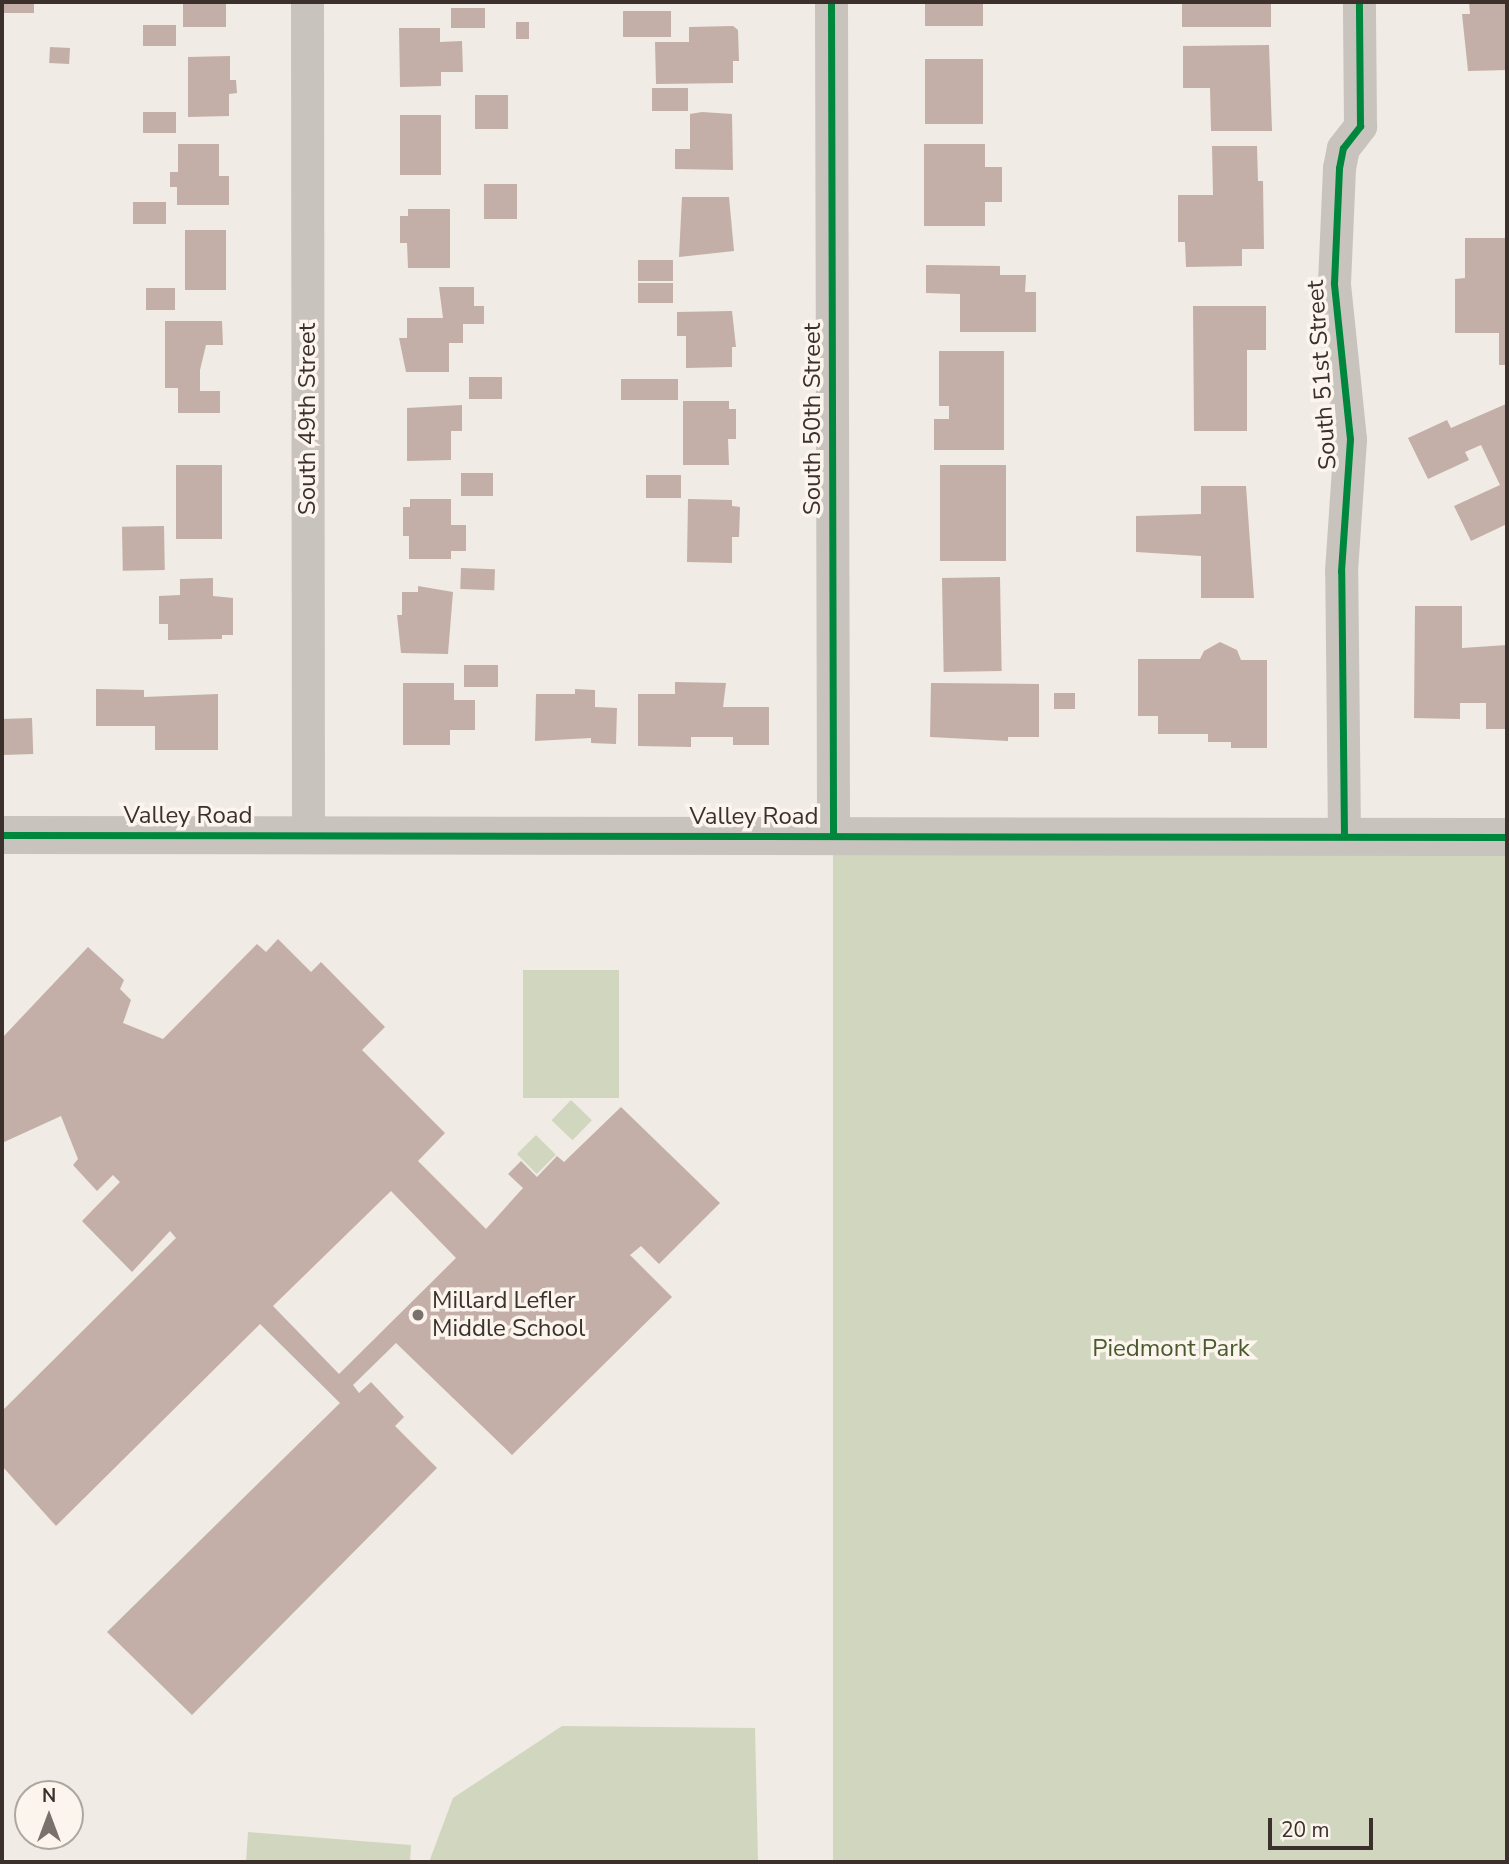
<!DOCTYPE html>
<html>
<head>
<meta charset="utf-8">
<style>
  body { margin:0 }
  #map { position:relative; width:1509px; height:1864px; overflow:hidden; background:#f0ebe5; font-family:"Nunito Sans",sans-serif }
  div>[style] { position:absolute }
  .green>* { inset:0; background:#d1d6bf; transform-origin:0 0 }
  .building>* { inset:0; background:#c3afa7; transform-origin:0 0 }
  .minor>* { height:33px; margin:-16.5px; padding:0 16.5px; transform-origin:16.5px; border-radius:16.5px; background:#c9c3be }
  .tertiary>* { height:38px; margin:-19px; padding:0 19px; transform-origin:19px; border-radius:19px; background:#c9c3be }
  .cycleway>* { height:7px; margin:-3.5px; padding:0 3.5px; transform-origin:3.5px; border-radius:3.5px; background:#00873e }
  .dots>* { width:19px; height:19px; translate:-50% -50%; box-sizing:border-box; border:4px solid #fbf5ee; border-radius:50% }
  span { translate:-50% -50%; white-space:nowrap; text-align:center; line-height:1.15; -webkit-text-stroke:7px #fbf5ee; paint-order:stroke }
  .street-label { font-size:24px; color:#3b302b }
  .poi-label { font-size:24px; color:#3b302b }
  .left { translate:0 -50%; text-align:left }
  .park-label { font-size:24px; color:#4a5a2e }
  .frame { position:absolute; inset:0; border:4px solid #3b302b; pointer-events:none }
  .north { position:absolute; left:14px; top:1780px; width:70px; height:70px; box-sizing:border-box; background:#fbf5ee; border:2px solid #aea6a0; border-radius:50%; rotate:0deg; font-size:19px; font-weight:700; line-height:28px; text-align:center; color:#3b302b }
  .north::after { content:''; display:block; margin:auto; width:24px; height:32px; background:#7a716c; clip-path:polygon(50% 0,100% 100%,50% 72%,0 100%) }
  .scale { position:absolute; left:1268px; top:1818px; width:105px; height:32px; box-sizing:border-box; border:4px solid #3b302b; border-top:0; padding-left:9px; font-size:21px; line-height:24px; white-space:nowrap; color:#3b302b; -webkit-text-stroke:5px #fbf5ee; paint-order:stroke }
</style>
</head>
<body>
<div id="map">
  <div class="green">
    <i style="left:833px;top:836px;width:674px;height:1026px"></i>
    <i style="left:523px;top:970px;width:96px;height:128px"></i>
    <i style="left:571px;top:1100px;width:29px;height:28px;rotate:44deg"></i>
    <i style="left:536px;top:1135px;width:28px;height:27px;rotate:45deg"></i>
    <i style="clip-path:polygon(562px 1726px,755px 1728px,758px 1862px,429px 1862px,453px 1798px)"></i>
    <i style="clip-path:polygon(248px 1832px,411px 1845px,410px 1862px,246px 1862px)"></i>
  </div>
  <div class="building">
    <i style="left:2px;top:2px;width:32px;height:11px"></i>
    <i style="left:183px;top:2px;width:43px;height:25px"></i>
    <i style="left:925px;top:2px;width:58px;height:24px"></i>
    <i style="left:1182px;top:2px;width:89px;height:25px"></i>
    <i style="clip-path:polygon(1469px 2px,1507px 2px,1507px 70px,1468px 71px,1462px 14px,1470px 14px)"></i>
    <i style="left:485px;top:8px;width:20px;height:34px;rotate:90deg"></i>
    <i style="left:623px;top:11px;width:48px;height:26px"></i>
    <i style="left:516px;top:22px;width:13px;height:17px"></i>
    <i style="left:143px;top:25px;width:33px;height:21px"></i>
    <i style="clip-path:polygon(733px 26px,738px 30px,739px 61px,733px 61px,733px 83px,656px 84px,655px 42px,689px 42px,689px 27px)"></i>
    <i style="clip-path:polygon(399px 28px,440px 28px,440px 42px,462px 41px,463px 72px,441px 72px,441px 86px,400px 87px)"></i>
    <i style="clip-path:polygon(1269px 45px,1272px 131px,1211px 131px,1210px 88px,1183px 88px,1183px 46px)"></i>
    <i style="left:50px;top:47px;width:20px;height:16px;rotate:3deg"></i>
    <i style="clip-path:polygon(230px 56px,230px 80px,236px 80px,237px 93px,229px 94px,229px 116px,188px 117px,188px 57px)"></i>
    <i style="left:925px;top:59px;width:58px;height:65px"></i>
    <i style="left:652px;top:88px;width:36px;height:23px"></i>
    <i style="left:475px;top:95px;width:33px;height:34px"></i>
    <i style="left:143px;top:112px;width:33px;height:21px"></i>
    <i style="clip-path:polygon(702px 112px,732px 114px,733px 170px,675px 169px,675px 149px,690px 149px,690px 114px)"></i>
    <i style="left:400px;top:115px;width:41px;height:60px"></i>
    <i style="clip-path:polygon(178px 144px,219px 144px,219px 176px,229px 176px,229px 205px,177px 205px,177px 187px,170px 187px,170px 172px,178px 172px)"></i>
    <i style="clip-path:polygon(924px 144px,985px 144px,985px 167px,1002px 167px,1002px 202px,985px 202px,985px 226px,924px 226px)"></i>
    <i style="clip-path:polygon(1212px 146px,1257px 146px,1258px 181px,1263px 181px,1264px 249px,1242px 249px,1242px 266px,1186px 267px,1185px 242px,1178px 242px,1178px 195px,1213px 195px)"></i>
    <i style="left:484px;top:184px;width:33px;height:35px"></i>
    <i style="clip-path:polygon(682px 197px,729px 197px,734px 251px,679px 257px)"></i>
    <i style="left:133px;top:202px;width:33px;height:22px"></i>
    <i style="clip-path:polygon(408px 209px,450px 209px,450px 268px,408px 268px,407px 243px,400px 243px,400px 216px,408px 216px)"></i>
    <i style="left:226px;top:230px;width:60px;height:41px;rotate:90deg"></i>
    <i style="clip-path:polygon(1465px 238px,1507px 238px,1507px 365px,1499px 365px,1499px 333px,1455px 333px,1455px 279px,1465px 278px)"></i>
    <i style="left:638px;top:260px;width:35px;height:21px"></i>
    <i style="clip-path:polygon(926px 265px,1000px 266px,1000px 275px,1026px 275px,1025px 292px,1036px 292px,1036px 332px,960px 332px,960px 294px,926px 293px)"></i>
    <i style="left:638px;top:283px;width:35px;height:20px"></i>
    <i style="clip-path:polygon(439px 287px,474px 287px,474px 306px,484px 306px,484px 324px,463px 324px,463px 343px,449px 343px,449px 372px,406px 372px,399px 338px,407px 338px,407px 318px,443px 318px)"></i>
    <i style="left:146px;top:288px;width:29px;height:22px"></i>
    <i style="clip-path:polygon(1193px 306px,1266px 306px,1266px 350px,1247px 350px,1247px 431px,1194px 431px)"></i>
    <i style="clip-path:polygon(732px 311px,736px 347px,732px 347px,732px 367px,686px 368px,686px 336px,677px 336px,677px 312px)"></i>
    <i style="clip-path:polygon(165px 321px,222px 321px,223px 345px,206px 345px,200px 370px,200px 391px,220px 391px,220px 413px,178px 413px,178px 388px,165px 388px)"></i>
    <i style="clip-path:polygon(939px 351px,1004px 351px,1004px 450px,934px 450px,934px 419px,949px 419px,949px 406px,939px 406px)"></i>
    <i style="left:502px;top:377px;width:22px;height:33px;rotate:90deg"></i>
    <i style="left:621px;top:379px;width:57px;height:21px"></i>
    <i style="clip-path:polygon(683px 401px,729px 401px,729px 409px,736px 409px,736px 439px,728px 439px,729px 465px,683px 465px)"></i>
    <i style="clip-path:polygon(1506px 404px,1507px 524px,1471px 541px,1454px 506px,1500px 485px,1481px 445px,1465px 452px,1469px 460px,1428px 479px,1408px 438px,1447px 420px,1451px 428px)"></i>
    <i style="clip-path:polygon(462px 405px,462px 431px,451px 431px,451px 460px,407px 461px,407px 408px)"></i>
    <i style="left:176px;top:465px;width:46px;height:74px"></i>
    <i style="left:940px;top:465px;width:66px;height:96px"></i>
    <i style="left:461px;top:473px;width:32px;height:23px"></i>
    <i style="left:646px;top:475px;width:35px;height:23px"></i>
    <i style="clip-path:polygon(1201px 486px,1246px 486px,1254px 598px,1201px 598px,1201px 556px,1136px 552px,1136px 516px,1201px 514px)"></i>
    <i style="clip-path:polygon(410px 499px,451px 499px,451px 525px,466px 525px,466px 551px,451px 551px,451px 559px,409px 559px,409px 536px,403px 536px,403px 507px,410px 507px)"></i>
    <i style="clip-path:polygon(688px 499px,732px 500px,732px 506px,740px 507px,739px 537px,732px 537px,732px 563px,687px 562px)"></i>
    <i style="left:164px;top:526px;width:44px;height:42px;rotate:89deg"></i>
    <i style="left:461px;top:568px;width:34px;height:21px;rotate:2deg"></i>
    <i style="left:1000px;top:577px;width:94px;height:58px;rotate:89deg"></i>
    <i style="clip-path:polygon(213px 578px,213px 596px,233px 598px,233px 635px,222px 635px,222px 639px,168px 640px,168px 624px,159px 624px,159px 596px,180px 595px,180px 579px)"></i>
    <i style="clip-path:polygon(418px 586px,453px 592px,448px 654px,401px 653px,397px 615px,402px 615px,402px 592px,418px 592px)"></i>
    <i style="clip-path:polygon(1415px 606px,1462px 606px,1462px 648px,1507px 645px,1507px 729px,1486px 729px,1486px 703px,1460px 703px,1460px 719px,1414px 718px)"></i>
    <i style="clip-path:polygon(1220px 642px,1237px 650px,1241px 660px,1267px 660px,1267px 748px,1231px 748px,1231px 742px,1208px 742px,1208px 734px,1158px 734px,1158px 716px,1138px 716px,1138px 659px,1200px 659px,1204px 651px)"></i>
    <i style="left:464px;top:665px;width:34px;height:22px"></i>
    <i style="clip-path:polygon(675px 682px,726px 683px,723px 707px,769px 707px,769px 745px,733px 745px,733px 737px,691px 737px,691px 747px,638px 746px,638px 694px,675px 694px)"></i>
    <i style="clip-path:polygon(403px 683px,454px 683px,454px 700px,475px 700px,475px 730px,450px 730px,450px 745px,403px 745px)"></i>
    <i style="clip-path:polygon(931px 683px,1039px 684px,1039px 737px,1008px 737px,1008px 741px,930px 737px)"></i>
    <i style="clip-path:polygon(96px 689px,144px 690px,144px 697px,218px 694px,218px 750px,155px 750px,155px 726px,96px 726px)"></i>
    <i style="clip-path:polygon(575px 689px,595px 690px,595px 707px,617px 708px,616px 744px,591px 743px,591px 738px,535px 741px,536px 694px,575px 694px)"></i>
    <i style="left:1054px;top:693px;width:21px;height:16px"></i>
    <i style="left:32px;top:718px;width:36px;height:30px;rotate:88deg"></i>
    <i style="clip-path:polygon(evenodd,278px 939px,311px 972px,321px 962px,385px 1027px,362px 1050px,445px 1133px,418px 1161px,486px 1229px,523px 1188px,508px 1174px,521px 1161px,537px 1177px,557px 1156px,564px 1162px,621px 1107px,720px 1203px,659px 1264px,641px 1246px,630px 1255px,672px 1297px,512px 1455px,396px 1343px,353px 1385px,359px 1393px,371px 1382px,404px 1417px,395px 1426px,437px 1468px,192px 1715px,107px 1632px,340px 1403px,260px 1324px,56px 1526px,2px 1466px,2px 1411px,176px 1238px,170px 1231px,132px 1272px,82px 1221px,120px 1182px,113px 1175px,97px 1191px,73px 1165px,78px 1159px,61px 1116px,2px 1143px,2px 1038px,88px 947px,124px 980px,120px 989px,131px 1000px,123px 1023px,163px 1039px,257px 944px,266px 952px,278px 939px,391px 1191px,456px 1258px,339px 1374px,273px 1306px,391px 1191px)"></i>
  </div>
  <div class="minor">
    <i style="left:307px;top:2px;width:834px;rotate:89.93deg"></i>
    <i style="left:831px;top:2px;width:834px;rotate:89.86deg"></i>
    <i style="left:1344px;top:836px;width:265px;rotate:-90.6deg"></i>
    <i style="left:1341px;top:571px;width:132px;rotate:-86.1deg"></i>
    <i style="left:1350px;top:439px;width:157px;rotate:-95.9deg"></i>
    <i style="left:1334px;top:283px;width:115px;rotate:-87.5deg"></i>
    <i style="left:1339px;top:168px;width:20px;rotate:-79deg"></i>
    <i style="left:1343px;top:148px;width:28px;rotate:-52deg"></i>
    <i style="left:1360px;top:126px;width:124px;rotate:-90.5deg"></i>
  </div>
  <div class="tertiary">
    <i style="left:2px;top:835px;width:1505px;rotate:0.08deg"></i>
  </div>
  <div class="cycleway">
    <i style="left:831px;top:2px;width:834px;rotate:89.86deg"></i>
    <i style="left:2px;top:835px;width:1505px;rotate:0.08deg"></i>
    <i style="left:1344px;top:836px;width:265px;rotate:-90.6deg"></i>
    <i style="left:1341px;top:571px;width:132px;rotate:-86.1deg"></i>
    <i style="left:1350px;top:439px;width:157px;rotate:-95.9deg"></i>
    <i style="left:1334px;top:283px;width:115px;rotate:-87.5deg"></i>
    <i style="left:1339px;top:168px;width:20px;rotate:-79deg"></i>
    <i style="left:1343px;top:148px;width:28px;rotate:-52deg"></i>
    <i style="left:1360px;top:126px;width:124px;rotate:-90.5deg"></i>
  </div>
  <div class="dots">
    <i style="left:418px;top:1315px;background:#7a716c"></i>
  </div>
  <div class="street-label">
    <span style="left:1322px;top:375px;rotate:-94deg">South 51st Street</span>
    <span style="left:308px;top:419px;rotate:-90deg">South 49th Street</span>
    <span style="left:813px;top:419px;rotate:-90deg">South 50th Street</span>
    <span style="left:188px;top:816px">Valley Road</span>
    <span style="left:754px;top:817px">Valley Road</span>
  </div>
  <div class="poi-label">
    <span class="left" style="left:432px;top:1315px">Millard Lefler<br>Middle School</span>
  </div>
  <div class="park-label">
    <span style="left:1171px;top:1349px">Piedmont Park</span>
  </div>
  <div class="frame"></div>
  <div class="north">N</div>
  <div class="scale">20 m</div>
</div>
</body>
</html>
